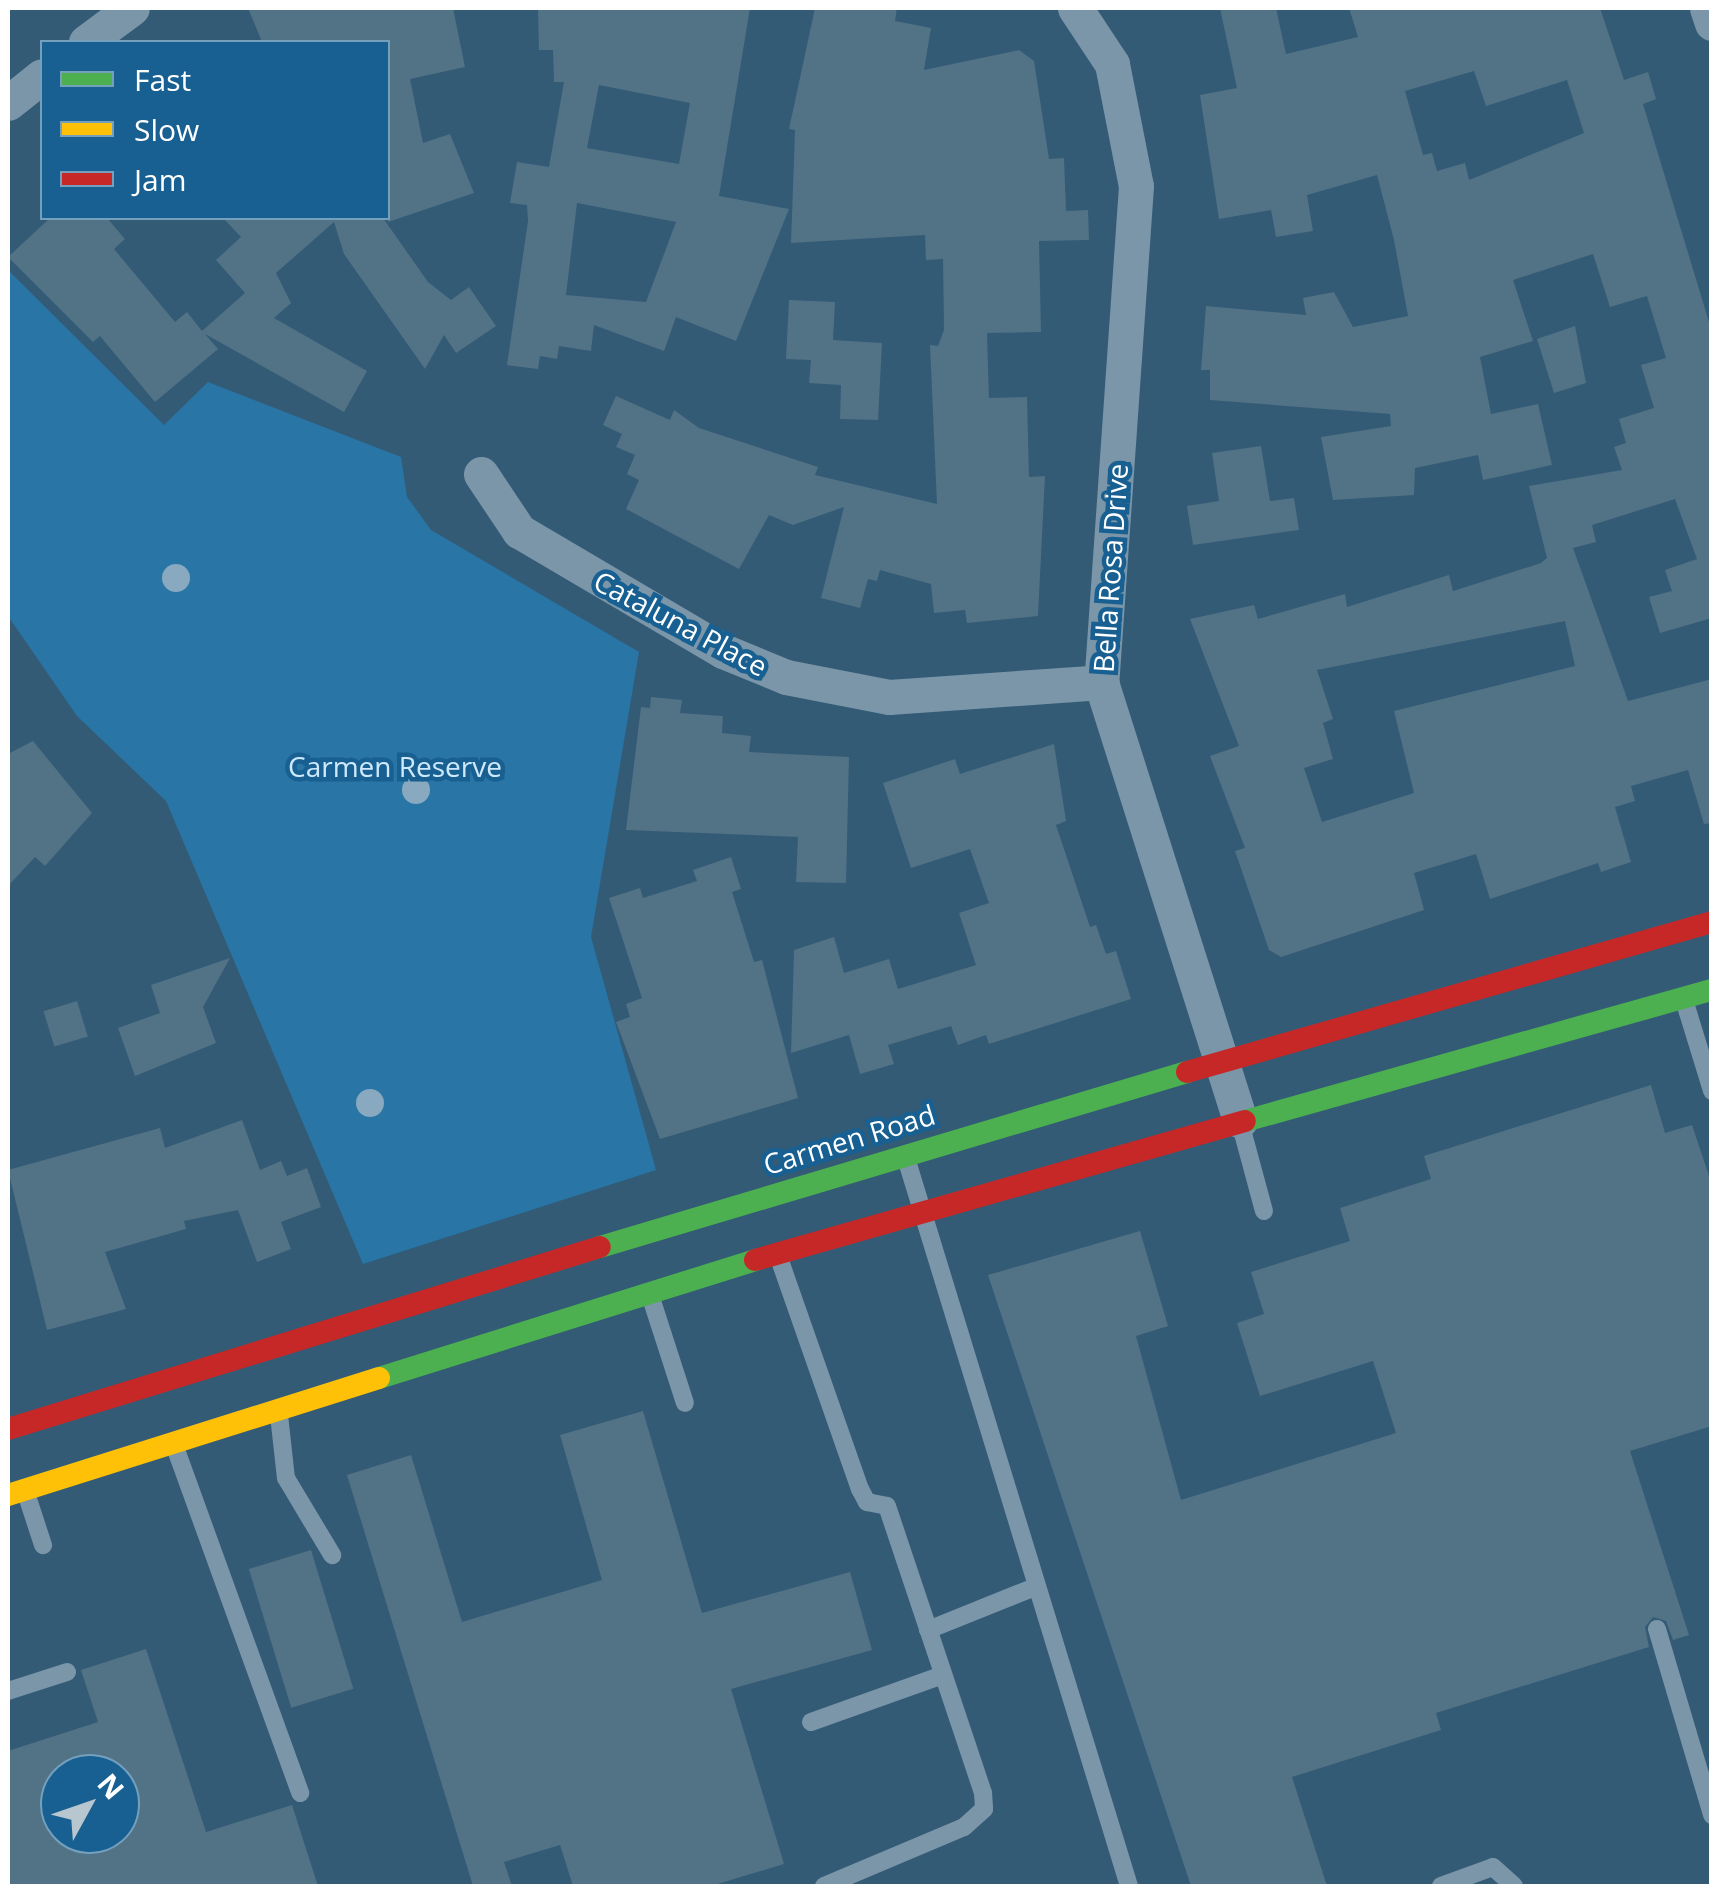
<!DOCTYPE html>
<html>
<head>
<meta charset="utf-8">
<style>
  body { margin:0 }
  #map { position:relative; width:1719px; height:1894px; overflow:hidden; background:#335b76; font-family:"Open Sans",sans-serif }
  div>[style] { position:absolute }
  .green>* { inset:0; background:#2975a6 }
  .building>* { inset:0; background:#527286; transform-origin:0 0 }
  .lane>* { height:18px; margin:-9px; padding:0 9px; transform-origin:9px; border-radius:9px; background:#7b96a9 }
  .street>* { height:35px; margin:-17.5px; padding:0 17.5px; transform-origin:17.5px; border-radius:17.5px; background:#7b96a9 }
  .fast>* { height:22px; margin:-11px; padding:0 11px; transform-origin:11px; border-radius:11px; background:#4caf50 }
  .slow>* { height:22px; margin:-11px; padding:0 11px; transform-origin:11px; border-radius:11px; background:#ffc107 }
  .jam>* { height:22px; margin:-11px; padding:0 11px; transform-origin:11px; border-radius:11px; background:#c62828 }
  .trees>* { width:28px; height:28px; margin:-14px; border-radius:50%; background:#88a9bf }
  span { translate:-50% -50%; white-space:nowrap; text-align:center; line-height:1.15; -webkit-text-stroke:9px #186091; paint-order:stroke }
  .street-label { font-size:28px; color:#fff }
  .park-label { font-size:28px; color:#cde9fb }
  .frame { position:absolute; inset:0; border:10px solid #fff; pointer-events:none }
  .legend { position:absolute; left:40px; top:40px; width:350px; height:180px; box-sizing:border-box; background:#186091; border:2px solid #74a0bd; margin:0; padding:12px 18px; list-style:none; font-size:30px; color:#fff }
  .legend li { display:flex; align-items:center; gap:20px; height:50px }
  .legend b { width:50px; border:2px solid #74a0bd }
  .north { position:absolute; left:40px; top:1754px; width:100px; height:100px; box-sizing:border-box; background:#186091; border:2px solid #74a0bd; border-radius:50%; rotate:50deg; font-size:28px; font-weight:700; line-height:40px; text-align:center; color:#fff }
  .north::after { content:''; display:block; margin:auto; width:35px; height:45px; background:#b8c6cf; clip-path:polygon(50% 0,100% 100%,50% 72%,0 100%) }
</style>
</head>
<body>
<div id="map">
  <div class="green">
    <i style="clip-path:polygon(8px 270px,164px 425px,208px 382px,401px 457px,407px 497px,431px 530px,639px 652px,591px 937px,656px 1170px,363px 1264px,166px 801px,77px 716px,8px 616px)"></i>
  </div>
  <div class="building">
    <i style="clip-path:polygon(248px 8px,453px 8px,465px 67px,410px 79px,423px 143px,450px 134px,474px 193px,388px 222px,388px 42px,262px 42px)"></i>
    <i style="clip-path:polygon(evenodd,538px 8px,750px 8px,719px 196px,789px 209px,736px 341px,676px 317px,664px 351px,594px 325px,591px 351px,559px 346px,557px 359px,540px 356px,538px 369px,507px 365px,528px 221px,527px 205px,510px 203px,517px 162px,549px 167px,564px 82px,554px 82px,553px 50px,539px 50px,538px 8px,599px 85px,690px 103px,679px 164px,587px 148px,599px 85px,538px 8px,577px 203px,676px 222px,646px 302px,566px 295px,577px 203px)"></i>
    <i style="clip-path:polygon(815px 8px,897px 8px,895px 21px,931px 28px,924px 70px,1019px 50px,1034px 61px,1049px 159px,1064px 158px,1066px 211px,1088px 210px,1089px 240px,1039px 241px,1041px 332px,987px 333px,989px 398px,1027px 397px,1029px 477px,1045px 476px,1038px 616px,967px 623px,965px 610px,934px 613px,931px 584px,880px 570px,877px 581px,868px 579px,860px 608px,821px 598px,844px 507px,793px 525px,769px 515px,739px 569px,626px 509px,639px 480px,627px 474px,635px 455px,616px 447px,622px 434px,603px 425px,616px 396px,670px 420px,674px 410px,699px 428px,818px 467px,815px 475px,937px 504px,930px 345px,938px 346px,944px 330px,943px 259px,926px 260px,925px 235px,791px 243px,795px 130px,789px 129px)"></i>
    <i style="clip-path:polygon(evenodd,1220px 8px,1276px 8px,1286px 54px,1358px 37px,1349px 8px,1600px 8px,1624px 80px,1648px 72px,1656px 99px,1643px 104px,1712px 332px,1712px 618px,1660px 633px,1649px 597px,1672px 591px,1665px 570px,1697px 559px,1675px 499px,1592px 525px,1596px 542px,1573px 548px,1628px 701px,1712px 679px,1712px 823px,1704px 824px,1688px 770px,1631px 786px,1635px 801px,1615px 807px,1631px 862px,1601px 872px,1598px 863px,1490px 899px,1476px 854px,1414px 873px,1424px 910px,1281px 957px,1269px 950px,1235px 851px,1245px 848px,1210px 756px,1239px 746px,1190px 619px,1254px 605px,1258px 619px,1345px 594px,1347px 607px,1449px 575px,1453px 591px,1541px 563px,1547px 558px,1529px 486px,1622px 470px,1614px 447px,1626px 443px,1619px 419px,1654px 408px,1641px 365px,1666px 358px,1647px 296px,1610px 307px,1593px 254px,1513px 280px,1533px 341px,1480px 357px,1491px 414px,1538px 404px,1552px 465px,1483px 480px,1478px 455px,1415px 468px,1414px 495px,1333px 500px,1321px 437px,1391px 426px,1390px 414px,1210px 400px,1210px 370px,1201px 370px,1206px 306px,1306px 315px,1303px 298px,1334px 292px,1353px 327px,1408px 316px,1394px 240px,1377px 175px,1307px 195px,1313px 231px,1276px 237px,1271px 210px,1219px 219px,1200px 95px,1237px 88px,1220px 8px,1474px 71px,1486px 106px,1567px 80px,1584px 133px,1469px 180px,1465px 163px,1437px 171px,1432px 153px,1423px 155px,1405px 91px,1474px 71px,1220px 8px,1565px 621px,1575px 666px,1394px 711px,1414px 793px,1322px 822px,1304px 768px,1333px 759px,1323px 723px,1333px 719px,1317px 670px,1565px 621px)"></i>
    <i style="clip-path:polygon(50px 218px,107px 218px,125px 239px,114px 249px,175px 322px,187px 312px,202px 331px,245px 293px,216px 260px,241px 237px,223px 218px,383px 218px,428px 282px,451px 300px,469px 287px,496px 326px,456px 353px,444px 335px,425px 369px,344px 254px,334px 222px,276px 273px,291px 303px,274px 318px,367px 371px,344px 412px,205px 334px,218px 349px,155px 402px,100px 336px,93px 342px,8px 257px)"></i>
    <i style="clip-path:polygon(789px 300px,835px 302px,833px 340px,882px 343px,878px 420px,840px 419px,841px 385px,809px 383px,811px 360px,786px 359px)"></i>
    <i style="clip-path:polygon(1575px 326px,1586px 383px,1554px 393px,1537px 339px)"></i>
    <i style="clip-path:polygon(1261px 446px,1270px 501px,1294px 498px,1299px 530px,1193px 545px,1187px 506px,1219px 501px,1212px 453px)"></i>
    <i style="clip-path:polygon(651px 697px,682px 700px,680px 713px,723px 716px,722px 733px,751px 736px,749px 752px,849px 757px,846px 883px,796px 882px,798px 837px,626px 830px,641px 707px,650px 708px)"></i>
    <i style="clip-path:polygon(33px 741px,92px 813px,45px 866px,35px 857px,8px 886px,8px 754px)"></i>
    <i style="clip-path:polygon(1054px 744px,1066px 821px,1056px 825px,1090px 927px,1096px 925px,1106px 954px,1116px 951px,1131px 999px,989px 1044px,986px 1035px,958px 1045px,951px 1026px,888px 1045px,894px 1064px,860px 1074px,849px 1035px,791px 1053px,794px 950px,834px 937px,844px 973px,889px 959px,898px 989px,976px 965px,959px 913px,989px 903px,970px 849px,911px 868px,883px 783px,955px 759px,960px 774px)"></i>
    <i style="clip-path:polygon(731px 857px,741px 889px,732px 892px,754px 962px,762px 960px,798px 1098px,660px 1139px,616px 1022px,630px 1017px,626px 1004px,642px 998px,609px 898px,640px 888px,643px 898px,697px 881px,693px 870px)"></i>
    <i style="clip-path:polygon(230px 958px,203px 1007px,216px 1043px,135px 1076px,118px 1028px,160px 1013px,151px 985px)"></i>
    <i style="left:77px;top:1001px;width:37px;height:35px;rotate:73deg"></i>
    <i style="clip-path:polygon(1651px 1085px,1665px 1133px,1692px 1125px,1712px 1185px,1712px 1426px,1630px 1451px,1689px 1635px,1673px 1640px,1666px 1621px,1653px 1617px,1645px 1627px,1649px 1647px,1436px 1713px,1441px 1730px,1292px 1777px,1327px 1886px,1191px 1886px,988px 1275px,1140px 1231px,1168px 1326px,1136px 1336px,1181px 1500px,1396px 1433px,1373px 1361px,1260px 1396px,1237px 1323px,1264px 1314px,1251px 1272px,1350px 1241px,1340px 1208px,1431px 1179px,1424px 1156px)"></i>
    <i style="clip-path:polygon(242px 1120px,260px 1170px,281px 1161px,287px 1176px,307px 1168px,321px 1207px,281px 1222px,291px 1249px,257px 1262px,238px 1210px,184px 1221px,186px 1229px,105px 1252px,126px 1309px,47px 1330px,8px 1170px,160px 1128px,165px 1148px)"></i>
    <i style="clip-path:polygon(643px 1411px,702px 1613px,850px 1572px,872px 1650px,731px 1689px,784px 1864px,711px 1886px,573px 1886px,560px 1845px,504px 1862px,512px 1886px,473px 1886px,347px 1475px,411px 1455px,462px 1622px,602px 1580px,560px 1435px)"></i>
    <i style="left:311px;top:1550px;width:145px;height:65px;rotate:73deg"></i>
    <i style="clip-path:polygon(evenodd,146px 1649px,206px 1832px,292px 1805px,318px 1886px,8px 1886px,8px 1751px,98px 1722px,81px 1670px,146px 1649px,60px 1774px,120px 1774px,120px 1834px,60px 1834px,60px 1774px)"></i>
  </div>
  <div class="lane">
    <i style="left:1685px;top:1003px;width:92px;rotate:72.9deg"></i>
    <i style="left:1241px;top:1126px;width:88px;rotate:74.9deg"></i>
    <i style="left:906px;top:1158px;width:761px;rotate:72.97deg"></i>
    <i style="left:779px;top:1258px;width:245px;rotate:70.7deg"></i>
    <i style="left:860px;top:1489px;width:15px;rotate:62deg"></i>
    <i style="left:867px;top:1502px;width:20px;rotate:11deg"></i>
    <i style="left:887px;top:1506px;width:303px;rotate:71.5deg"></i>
    <i style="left:983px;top:1793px;width:16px;rotate:86deg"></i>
    <i style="left:984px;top:1809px;width:27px;rotate:138deg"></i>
    <i style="left:964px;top:1827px;width:152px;rotate:157.1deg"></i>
    <i style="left:652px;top:1301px;width:107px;rotate:72.1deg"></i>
    <i style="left:279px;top:1415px;width:63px;rotate:83.7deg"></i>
    <i style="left:286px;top:1478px;width:90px;rotate:59.1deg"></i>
    <i style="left:175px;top:1447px;width:368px;rotate:70.1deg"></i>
    <i style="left:26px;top:1493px;width:55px;rotate:71.9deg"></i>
    <i style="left:1657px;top:1629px;width:194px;rotate:73.5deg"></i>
    <i style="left:928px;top:1630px;width:115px;rotate:-21.9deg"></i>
    <i style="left:8px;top:1691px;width:62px;rotate:-17.9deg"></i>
    <i style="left:811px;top:1722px;width:140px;rotate:-19.6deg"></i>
    <i style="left:1441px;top:1886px;width:55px;rotate:-20.1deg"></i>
    <i style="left:1493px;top:1867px;width:28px;rotate:42deg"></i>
  </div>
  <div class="street">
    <i style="left:1075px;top:8px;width:67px;rotate:56.5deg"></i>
    <i style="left:1112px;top:64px;width:124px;rotate:78.9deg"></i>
    <i style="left:1136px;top:186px;width:497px;rotate:94deg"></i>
    <i style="left:1101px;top:682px;width:460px;rotate:72.4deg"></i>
    <i style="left:1707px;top:8px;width:16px;rotate:72deg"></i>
    <i style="left:86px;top:42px;width:57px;rotate:-36.5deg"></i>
    <i style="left:8px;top:103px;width:43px;rotate:-38.5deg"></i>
    <i style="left:481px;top:474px;width:69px;rotate:56.3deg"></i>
    <i style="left:519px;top:531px;width:237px;rotate:30.5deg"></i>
    <i style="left:723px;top:651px;width:68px;rotate:22.4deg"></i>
    <i style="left:786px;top:677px;width:105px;rotate:11deg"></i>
    <i style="left:889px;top:697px;width:213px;rotate:-4deg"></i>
  </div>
  <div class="fast">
    <i style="left:1245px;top:1121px;width:485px;rotate:-15.7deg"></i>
    <i style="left:600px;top:1247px;width:613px;rotate:-16.6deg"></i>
    <i style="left:379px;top:1378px;width:394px;rotate:-17.4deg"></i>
  </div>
  <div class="slow">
    <i style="left:8px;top:1495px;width:389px;rotate:-17.5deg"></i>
  </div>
  <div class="jam">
    <i style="left:1187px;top:1072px;width:546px;rotate:-15.95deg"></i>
    <i style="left:755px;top:1260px;width:509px;rotate:-15.84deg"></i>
    <i style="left:8px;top:1429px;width:619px;rotate:-17.09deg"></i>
  </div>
  <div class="trees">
    <i style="left:176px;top:578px"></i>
    <i style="left:416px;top:790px"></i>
    <i style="left:370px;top:1103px"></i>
  </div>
  <div class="street-label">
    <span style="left:1110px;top:568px;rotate:-86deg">Bella Rosa Drive</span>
    <span style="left:681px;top:623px;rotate:28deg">Cataluna Place</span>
    <span style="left:849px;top:1139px;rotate:-17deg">Carmen Road</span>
  </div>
  <div class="park-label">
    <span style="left:395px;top:766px">Carmen Reserve</span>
  </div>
  <div class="frame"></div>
  <ul class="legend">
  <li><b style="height:12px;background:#4caf50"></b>Fast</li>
  <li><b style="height:12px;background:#ffc107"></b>Slow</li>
  <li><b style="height:12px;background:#c62828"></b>Jam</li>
  </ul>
  <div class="north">N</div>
</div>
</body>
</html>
